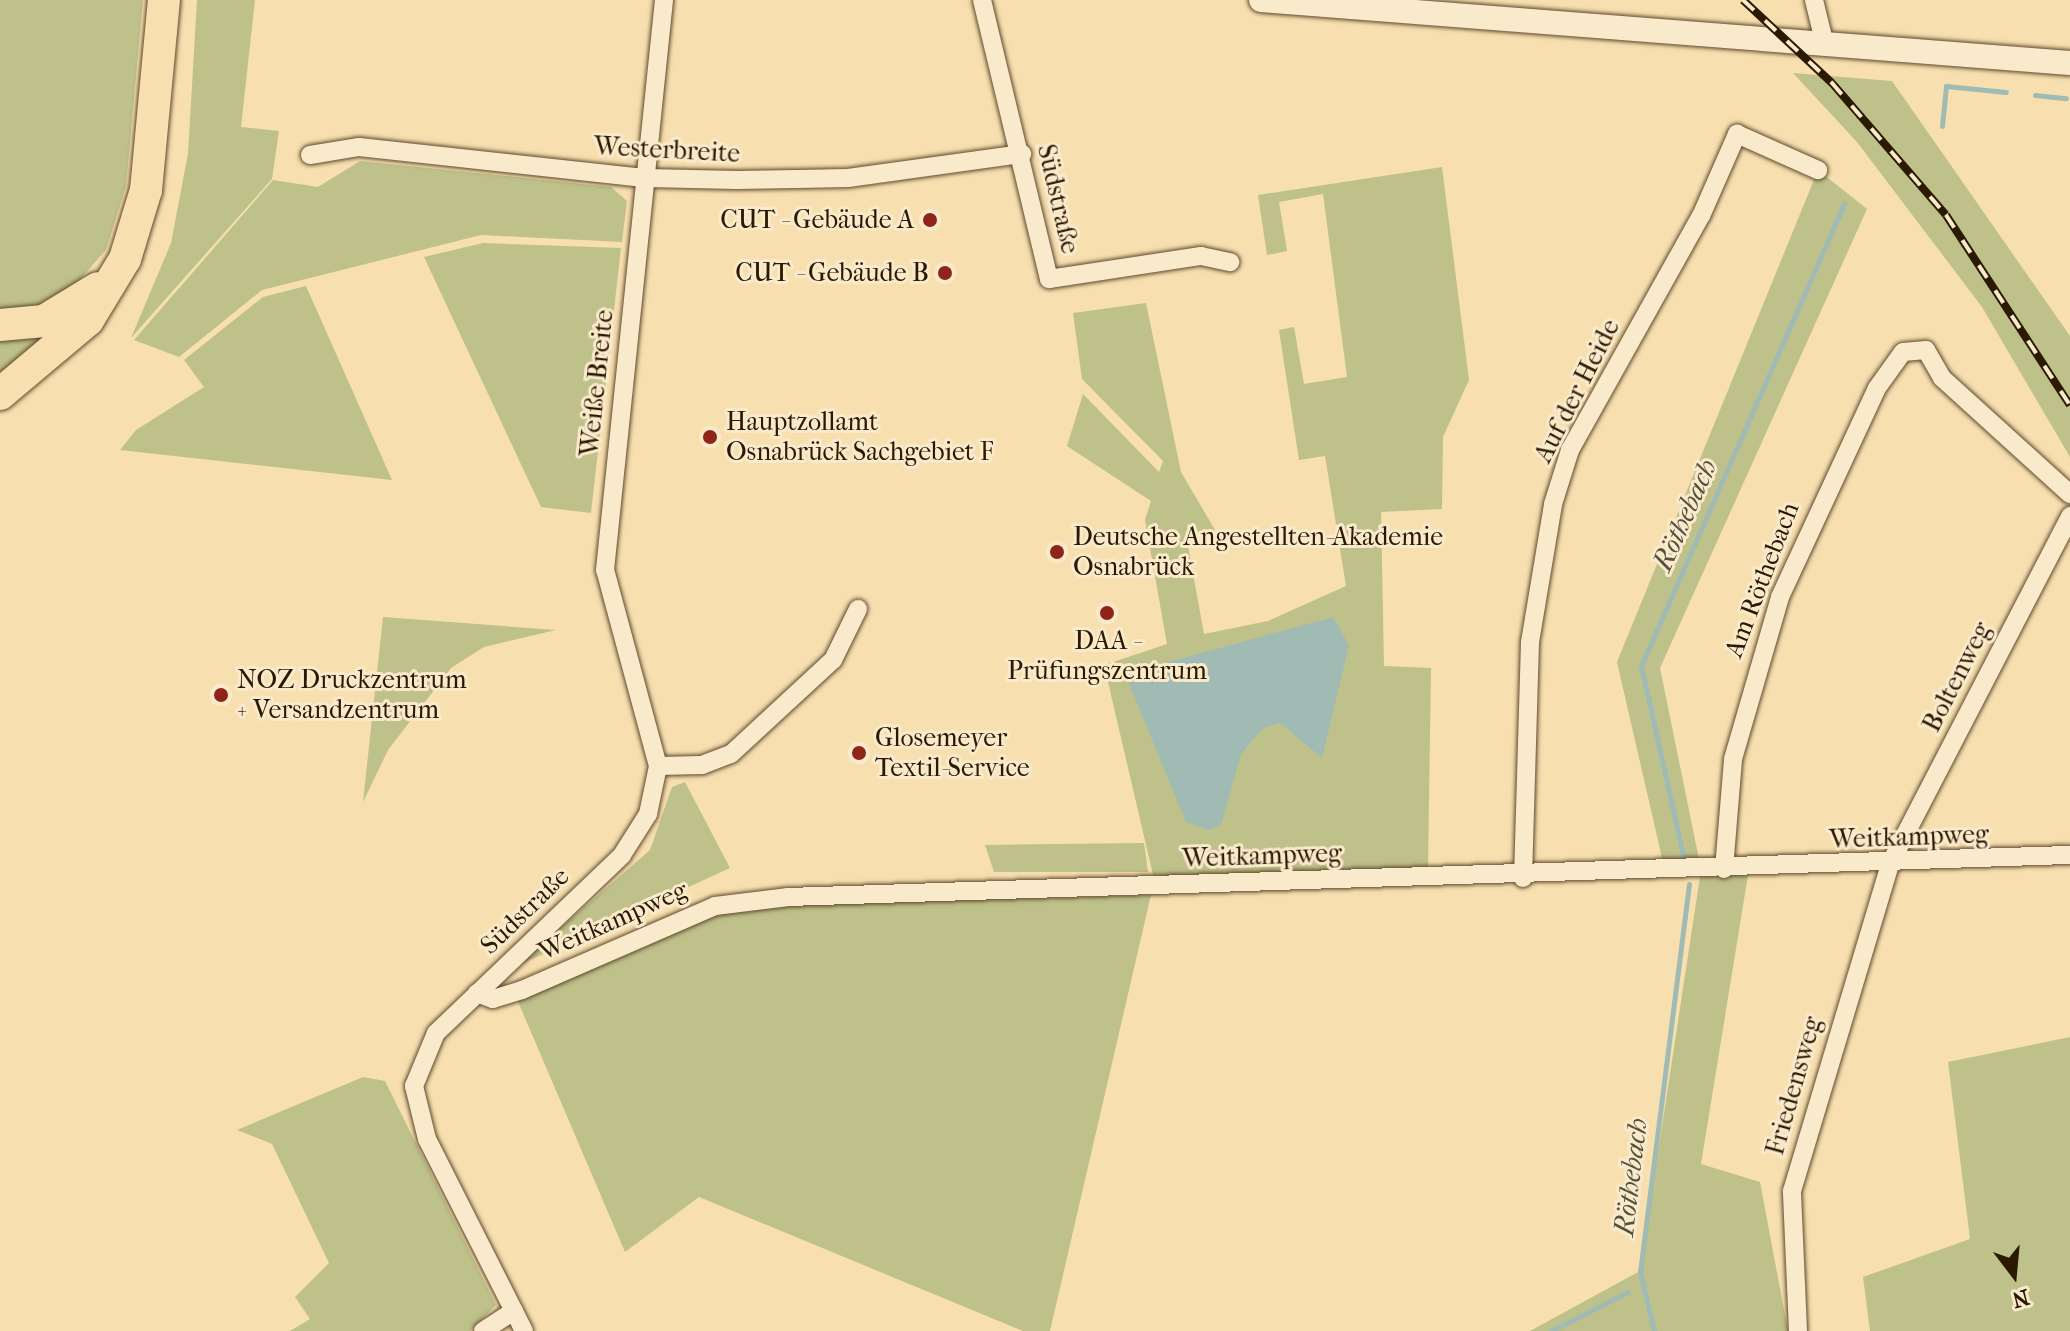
<!DOCTYPE html>
<html>
<head>
<meta charset="utf-8">
<style>
  body { margin:0 }
  #map { position:relative; width:2070px; height:1331px; overflow:hidden; background:#f8dfb0; font-family:"IM FELL French Canon",serif }
  div>[style] { position:absolute }
  .green>* { inset:0; background:#bec18a }
  .water>* { inset:0; background:#a0bbb4 }
  .stream>* { height:5px; margin:-2.5px; padding:0 2.5px; transform-origin:2.5px; border-radius:2.5px; background:#a0bbb4 }
  .roads { filter:drop-shadow(0 0 2px #5e4a2c) drop-shadow(0 0 2px #5e4a2c) }
  .minor>* { height:18px; margin:-9px; padding:0 9px; transform-origin:9px; border-radius:9px; background:#faeacc }
  .secondary>* { height:24px; margin:-12px; padding:0 12px; transform-origin:12px; border-radius:12px; background:#faeacc }
  .motorway>* { height:32px; margin:-16px; padding:0 16px; transform-origin:16px; border-radius:16px; background:#f8dfb0 }
  .rail>* { height:8px; margin-top:-4px; transform-origin:0; background:repeating-linear-gradient(90deg,#faeacc 0 15px,#2b1900 0 30px); box-sizing:border-box; border-block:2px solid #2b1900 }
  .dots>* { width:22px; height:22px; translate:-50% -50%; box-sizing:border-box; border:4px solid #faeacc; border-radius:50% }
  span { translate:-50% -50%; white-space:nowrap; text-align:center; line-height:1.15; -webkit-text-stroke:6px #faeacc; paint-order:stroke }
  .street-label { font-size:26px; color:#2b1900 }
  .poi-label { font-size:26px; color:#2b1900 }
  .right { translate:-100% -50%; text-align:right }
  .left { translate:0 -50%; text-align:left }
  .water-label { font-size:28px; color:#54523f; font-style:italic }
  .north { position:absolute; left:1974px; top:1235px; width:80px; height:80px; -webkit-text-stroke:6px #faeacc; paint-order:stroke; rotate:164deg; font-size:22px; font-weight:700; line-height:32px; text-align:center; color:#2b1900 }
  .north::after { content:''; display:block; margin:auto; width:28px; height:36px; background:#2b1900; clip-path:polygon(50% 0,100% 100%,50% 72%,0 100%) }
</style>
</head>
<body>
<div id="map">
  <div class="green">
    <i style="clip-path:polygon(0 0,143px 0,126px 186px,106px 250px,74px 286px,39px 306px,0 310px)"></i>
    <i style="clip-path:polygon(197px 0,255px 0,241px 127px,279px 131px,272px 179px,131px 338px,171px 243px,188px 154px)"></i>
    <i style="clip-path:polygon(1793px 73px,1892px 81px,2070px 336px,2070px 457px,1982px 307px,1857px 142px)"></i>
    <i style="clip-path:polygon(360px 161px,611px 187px,627px 201px,622px 242px,481px 235px,262px 290px,179px 357px,134px 340px,273px 180px,318px 187px)"></i>
    <i style="clip-path:polygon(1442px 167px,1469px 380px,1443px 437px,1442px 509px,1381px 512px,1384px 666px,1431px 668px,1428px 868px,1154px 879px,1104px 665px,1167px 644px,1145px 520px,1151px 501px,1067px 446px,1083px 394px,1159px 472px,1163px 461px,1082px 379px,1073px 313px,1146px 303px,1181px 472px,1215px 530px,1186px 535px,1204px 634px,1268px 621px,1346px 586px,1325px 456px,1299px 460px,1279px 330px,1294px 327px,1304px 384px,1347px 377px,1323px 194px,1279px 202px,1287px 251px,1267px 255px,1258px 195px)"></i>
    <i style="clip-path:polygon(1818px 170px,1867px 209px,1660px 668px,1701px 869px,1749px 869px,1701px 1164px,1760px 1182px,1788px 1331px,1530px 1331px,1640px 1271px,1701px 870px,1665px 871px,1617px 662px)"></i>
    <i style="clip-path:polygon(483px 243px,621px 248px,591px 513px,541px 507px,424px 257px)"></i>
    <i style="clip-path:polygon(306px 286px,392px 480px,120px 450px,136px 430px,204px 387px,184px 360px,263px 297px)"></i>
    <i style="clip-path:polygon(71px 315px,0 384px,0 333px)"></i>
    <i style="clip-path:polygon(383px 617px,556px 630px,484px 647px,451px 668px,388px 750px,363px 802px)"></i>
    <i style="clip-path:polygon(685px 782px,730px 868px,517px 966px,650px 850px,672px 787px)"></i>
    <i style="clip-path:polygon(1144px 843px,1148px 872px,994px 872px,985px 845px)"></i>
    <i style="clip-path:polygon(1151px 895px,1050px 1331px,1023px 1331px,699px 1197px,625px 1252px,516px 997px,715px 906px)"></i>
    <i style="clip-path:polygon(2070px 1037px,2070px 1331px,1870px 1331px,1863px 1277px,1970px 1239px,1948px 1062px)"></i>
    <i style="clip-path:polygon(363px 1077px,385px 1081px,496px 1305px,470px 1331px,290px 1331px,310px 1319px,295px 1297px,329px 1263px,272px 1144px,237px 1130px)"></i>
  </div>
  <div class="water">
    <i style="clip-path:polygon(1333px 617px,1349px 645px,1322px 758px,1280px 723px,1263px 728px,1241px 754px,1221px 825px,1209px 830px,1186px 822px,1125px 674px)"></i>
  </div>
  <div class="stream">
    <i style="left:2035px;top:95px;width:31px;rotate:6deg"></i>
    <i style="left:1942px;top:126px;width:40px;rotate:-84.3deg"></i>
    <i style="left:1946px;top:86px;width:60px;rotate:5.7deg"></i>
    <i style="left:1683px;top:855px;width:194px;rotate:-102.5deg"></i>
    <i style="left:1641px;top:666px;width:505px;rotate:-66.28deg"></i>
    <i style="left:1551px;top:1331px;width:86px;rotate:-26.9deg"></i>
    <i style="left:1654px;top:1331px;width:61px;rotate:-103.3deg"></i>
    <i style="left:1640px;top:1272px;width:391px;rotate:-82.8deg"></i>
  </div>
  <div class="roads">
    <div class="minor">
      <i style="left:982px;top:0;width:287px;rotate:76.5deg"></i>
      <i style="left:1049px;top:279px;width:154px;rotate:-8.6deg"></i>
      <i style="left:1201px;top:256px;width:30px;rotate:12deg"></i>
      <i style="left:1814px;top:0;width:42px;rotate:76.3deg"></i>
      <i style="left:310px;top:155px;width:50px;rotate:-9.3deg"></i>
      <i style="left:359px;top:147px;width:289px;rotate:6.2deg"></i>
      <i style="left:646px;top:178px;width:91px;rotate:1.3deg"></i>
      <i style="left:737px;top:180px;width:111px;rotate:-1deg"></i>
      <i style="left:848px;top:178px;width:176px;rotate:-7.9deg"></i>
      <i style="left:658px;top:766px;width:44px;rotate:-1.3deg"></i>
      <i style="left:702px;top:765px;width:31px;rotate:-21deg"></i>
      <i style="left:731px;top:754px;width:139px;rotate:-42.7deg"></i>
      <i style="left:833px;top:660px;width:57px;rotate:-63.9deg"></i>
      <i style="left:1724px;top:869px;width:110px;rotate:-85.3deg"></i>
      <i style="left:1733px;top:759px;width:169px;rotate:-73.8deg"></i>
      <i style="left:1780px;top:597px;width:230px;rotate:-65.1deg"></i>
      <i style="left:1877px;top:388px;width:44px;rotate:-54.2deg"></i>
      <i style="left:1903px;top:352px;width:23px;rotate:-5deg"></i>
      <i style="left:1926px;top:350px;width:32px;rotate:60deg"></i>
      <i style="left:1942px;top:378px;width:173px;rotate:42.2deg"></i>
      <i style="left:1523px;top:878px;width:236px;rotate:-88.3deg"></i>
      <i style="left:1530px;top:642px;width:140px;rotate:-80.5deg"></i>
      <i style="left:1553px;top:504px;width:57px;rotate:-72.5deg"></i>
      <i style="left:1570px;top:450px;width:268px;rotate:-60.8deg"></i>
      <i style="left:1701px;top:216px;width:90px;rotate:-66.3deg"></i>
      <i style="left:1737px;top:134px;width:89px;rotate:24deg"></i>
      <i style="left:477px;top:993px;width:17px;rotate:21deg"></i>
      <i style="left:493px;top:999px;width:30px;rotate:-17deg"></i>
      <i style="left:522px;top:990px;width:210px;rotate:-23.5deg"></i>
      <i style="left:715px;top:906px;width:74px;rotate:-7deg"></i>
      <i style="left:788px;top:897px;width:1283px;rotate:-1.88deg"></i>
      <i style="left:483px;top:1331px;width:37px;rotate:-33deg"></i>
      <i style="left:524px;top:1331px;width:215px;rotate:-116.8deg"></i>
      <i style="left:427px;top:1139px;width:55px;rotate:-103.8deg"></i>
      <i style="left:414px;top:1086px;width:57px;rotate:-67.5deg"></i>
      <i style="left:436px;top:1033px;width:257px;rotate:-43.7deg"></i>
      <i style="left:622px;top:855px;width:49px;rotate:-57.6deg"></i>
      <i style="left:648px;top:814px;width:49px;rotate:-78.2deg"></i>
      <i style="left:658px;top:766px;width:203px;rotate:-105.1deg"></i>
      <i style="left:605px;top:570px;width:573px;rotate:-84.09deg"></i>
      <i style="left:1798px;top:1331px;width:140px;rotate:-92.5deg"></i>
      <i style="left:1792px;top:1191px;width:344px;rotate:-73.3deg"></i>
      <i style="left:1891px;top:862px;width:390px;rotate:-62.6deg"></i>
    </div>
    <div class="secondary">
      <i style="left:1261px;top:0;width:811px;rotate:4.45deg"></i>
    </div>
    <div class="motorway">
      <i style="left:0;top:325px;width:44px;rotate:-5.2deg"></i>
      <i style="left:44px;top:321px;width:63px;rotate:-31.4deg"></i>
      <i style="left:0;top:394px;width:115px;rotate:-40.1deg"></i>
      <i style="left:88px;top:320px;width:71px;rotate:-58.8deg"></i>
      <i style="left:125px;top:259px;width:72px;rotate:-73.1deg"></i>
      <i style="left:146px;top:190px;width:191px;rotate:-84.6deg"></i>
    </div>
  </div>
  <div class="rail">
    <i style="left:1743px;top:0;width:122px;rotate:43deg"></i>
    <i style="left:1832px;top:83px;width:174px;rotate:49.2deg"></i>
    <i style="left:1946px;top:215px;width:227px;rotate:56.9deg"></i>
  </div>
  <div class="dots">
    <i style="left:930px;top:220px;background:#8f2418"></i>
    <i style="left:945px;top:273px;background:#8f2418"></i>
    <i style="left:710px;top:437px;background:#8f2418"></i>
    <i style="left:1057px;top:552px;background:#8f2418"></i>
    <i style="left:1107px;top:613px;background:#8f2418"></i>
    <i style="left:221px;top:695px;background:#8f2418"></i>
    <i style="left:859px;top:753px;background:#8f2418"></i>
  </div>
  <div class="street-label">
    <span style="left:667px;top:150px;rotate:3deg">Westerbreite</span>
    <span style="left:1058px;top:199px;rotate:77deg">Südstraße</span>
    <span style="left:597px;top:383px;rotate:-84deg">Weiße Breite</span>
    <span style="left:1577px;top:391px;rotate:-63deg">Auf der Heide</span>
    <span style="left:1762px;top:580px;rotate:-69deg">Am Röthebach</span>
    <span style="left:1957px;top:677px;rotate:-63deg">Boltenweg</span>
    <span style="left:1909px;top:837px;rotate:-2deg">Weitkampweg</span>
    <span style="left:1262px;top:856px;rotate:-2deg">Weitkampweg</span>
    <span style="left:525px;top:911px;rotate:-44deg">Südstraße</span>
    <span style="left:613px;top:921px;rotate:-24deg">Weitkampweg</span>
    <span style="left:1794px;top:1086px;rotate:-74deg">Friedensweg</span>
  </div>
  <div class="poi-label">
    <span class="right" style="left:914px;top:220px">CUT - Gebäude A</span>
    <span class="right" style="left:929px;top:273px">CUT - Gebäude B</span>
    <span class="left" style="left:726px;top:437px">Hauptzollamt<br>Osnabrück Sachgebiet F</span>
    <span class="left" style="left:1073px;top:552px">Deutsche Angestellten-Akademie<br>Osnabrück</span>
    <span style="left:1107px;top:656px">DAA -<br>Prüfungszentrum</span>
    <span class="left" style="left:237px;top:695px">NOZ Druckzentrum<br>+ Versandzentrum</span>
    <span class="left" style="left:875px;top:753px">Glosemeyer<br>Textil-Service</span>
  </div>
  <div class="water-label">
    <span style="left:1685px;top:515px;rotate:-66deg">Röthebach</span>
    <span style="left:1631px;top:1177px;rotate:-83deg">Röthebach</span>
  </div>
  <div class="north">N</div>
</div>
</body>
</html>
